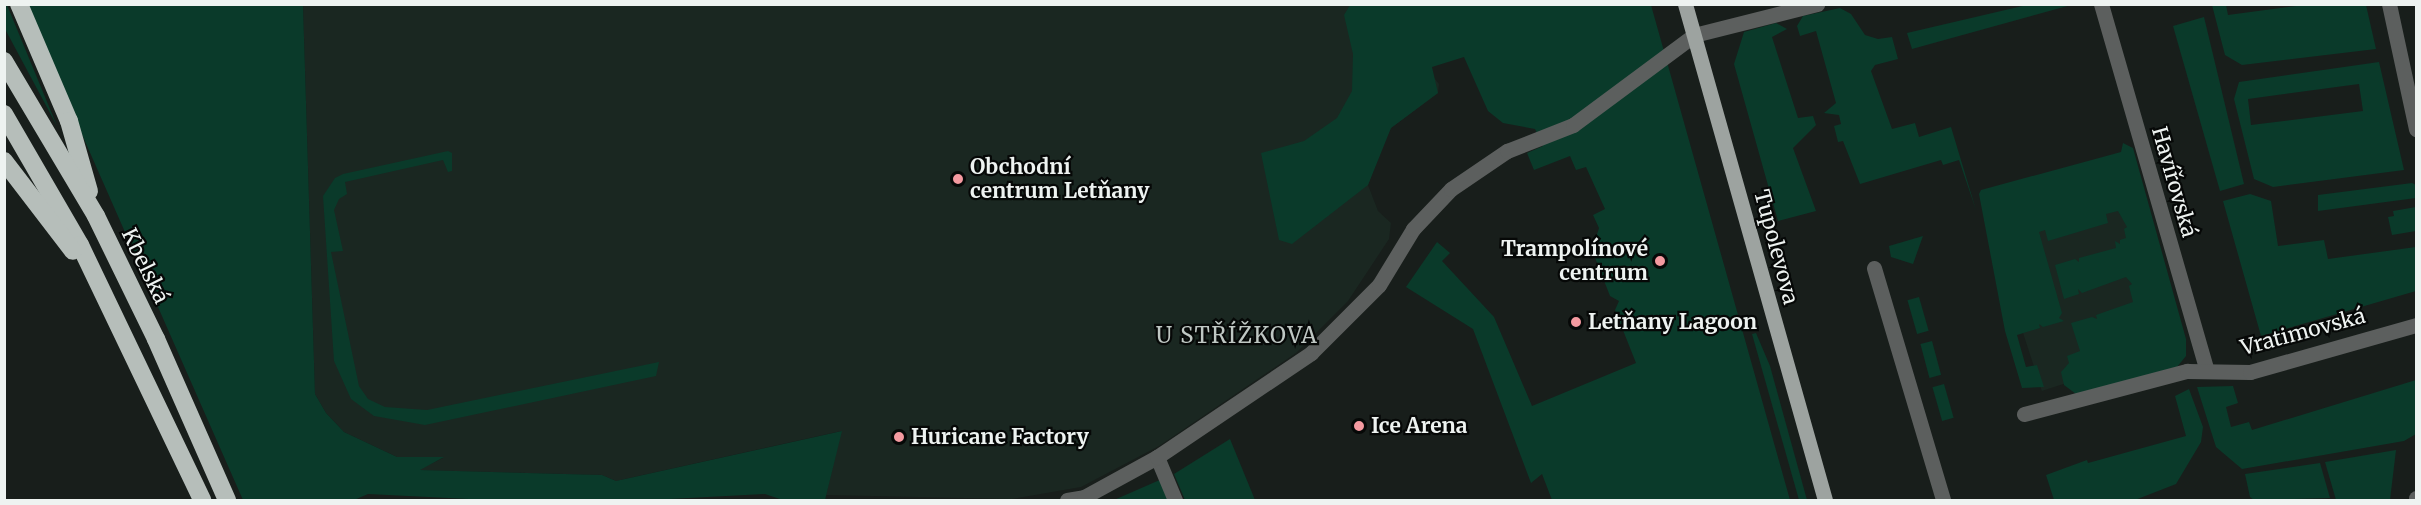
<!DOCTYPE html>
<html>
<head>
<meta charset="utf-8">
<style>
  body { margin:0 }
  #map { position:relative; width:2421px; height:505px; overflow:hidden; background:#181e1b; font-family:Merriweather,serif }
  div>[style] { position:absolute }
  .built>* { inset:0; background:#1a2721; transform-origin:0 0 }
  .green>* { inset:0; background:#0a3a2a; transform-origin:0 0 }
  .minor>* { height:15px; margin:-7.5px; padding:0 7.5px; transform-origin:7.5px; border-radius:7.5px; background:#5c5f5e }
  .major>* { height:15px; margin:-7.5px; padding:0 7.5px; transform-origin:7.5px; border-radius:7.5px; background:#9da3a0 }
  .highway>* { height:18px; margin:-9px; padding:0 9px; transform-origin:9px; border-radius:9px; background:#b6beba }
  .dots>* { width:16px; height:16px; translate:-50% -50%; box-sizing:border-box; border:3px solid #060807; border-radius:50% }
  span { translate:-50% -50%; white-space:nowrap; text-align:center; line-height:1.15; -webkit-text-stroke:4.5px #060807; paint-order:stroke }
  .poi-label { font-size:21px; color:#eef3f1; font-weight:700 }
  .left { translate:0 -50%; text-align:left }
  .right { translate:-100% -50%; text-align:right }
  .street-label { font-size:21px; color:#eef3f1 }
  .neighbourhood-label { font-size:22px; color:#bfc7c3; letter-spacing:1.5px }
  .frame { position:absolute; inset:0; border:6px solid #eef3f1; pointer-events:none }
</style>
</head>
<body>
<div id="map">
  <div class="built">
    <i style="clip-path:polygon(303px 5px,1376px 5px,1439px 84px,1438px 93px,1391px 128px,1382px 148px,1368px 185px,1378px 211px,1391px 223px,1389px 239px,1348px 301px,1296px 353px,1159px 446px,1081px 487px,1012px 499px,826px 495px,841px 431px,616px 481px,602px 475px,418px 470px,443px 458px,397px 457px,344px 432px,326px 413px,315px 394px)"></i>
    <i style="left:2119px;top:185px;width:172px;height:137px;rotate:72deg"></i>
  </div>
  <div class="green">
    <i style="clip-path:polygon(2031px 4px,2071px 5px,1912px 49px,1907px 33px)"></i>
    <i style="clip-path:polygon(4px 5px,7px 5px,57px 126px,5px 29px)"></i>
    <i style="clip-path:polygon(25px 5px,303px 5px,315px 394px,326px 413px,344px 432px,397px 457px,444px 457px,420px 470px,602px 475px,616px 481px,842px 431px,825px 500px,783px 500px,765px 494px,651px 500px,489px 500px,368px 494px,354px 500px,243px 500px)"></i>
    <i style="clip-path:polygon(1350px 5px,1651px 5px,1790px 500px,1552px 500px,1542px 474px,1531px 483px,1473px 329px,1406px 287px,1437px 242px,1450px 253px,1442px 261px,1494px 317px,1532px 406px,1636px 363px,1615px 310px,1619px 301px,1610px 296px,1592px 250px,1599px 228px,1593px 215px,1605px 209px,1586px 167px,1576px 170px,1570px 156px,1534px 170px,1527px 153px,1543px 146px,1535px 129px,1503px 123px,1488px 111px,1464px 57px,1432px 67px,1438px 93px,1391px 128px,1368px 185px,1292px 244px,1279px 240px,1261px 153px,1304px 141px,1337px 118px,1352px 91px,1353px 54px,1344px 15px)"></i>
    <i style="clip-path:polygon(2212px 5px,2226px 5px,2228px 15px,2304px 5px,2366px 5px,2376px 49px,2242px 65px,2225px 55px)"></i>
    <i style="clip-path:polygon(1840px 8px,1851px 14px,1865px 35px,1878px 39px,1892px 37px,1898px 59px,1875px 65px,1871px 71px,1892px 129px,1915px 123px,1919px 137px,1951px 127px,1976px 210px,1959px 160px,1943px 165px,1941px 160px,1860px 184px,1843px 141px,1838px 142px,1834px 126px,1841px 124px,1839px 115px,1824px 113px,1836px 103px,1816px 31px,1800px 36px,1797px 26px,1803px 16px)"></i>
    <i style="clip-path:polygon(2204px 17px,2244px 184px,2220px 191px,2173px 26px)"></i>
    <i style="clip-path:polygon(1776px 23px,1787px 29px,1772px 37px,1798px 118px,1813px 116px,1816px 125px,1793px 148px,1816px 211px,1778px 221px,1734px 64px,1744px 32px)"></i>
    <i style="clip-path:polygon(evenodd,2379px 62px,2404px 170px,2273px 187px,2254px 179px,2234px 99px,2239px 82px,2379px 62px,2359px 84px,2363px 111px,2251px 125px,2248px 99px,2359px 84px)"></i>
    <i style="clip-path:polygon(2123px 143px,2133px 148px,2186px 339px,2186px 356px,2177px 367px,2076px 394px,2064px 385px,2061px 372px,2069px 363px,2067px 356px,2080px 351px,2071px 323px,2092px 317px,2097px 319px,2096px 315px,2133px 302px,2129px 286px,2132px 284px,2126px 277px,2082px 293px,2078px 289px,2079px 294px,2064px 299px,2055px 265px,2075px 259px,2079px 262px,2079px 258px,2116px 248px,2115px 241px,2120px 244px,2120px 240px,2126px 238px,2124px 229px,2127px 227px,2118px 211px,2106px 214px,2108px 223px,2048px 241px,2045px 230px,2039px 232px,2062px 313px,2059px 318px,2064px 321px,2043px 327px,2039px 324px,2040px 328px,2017px 335px,2026px 367px,2037px 365px,2044px 387px,2022px 388px,2005px 331px,1979px 194px,1981px 190px,2121px 152px)"></i>
    <i style="clip-path:polygon(448px 151px,452px 153px,452px 171px,448px 172px,443px 160px,345px 182px,347px 194px,339px 199px,334px 210px,343px 251px,331px 252px,359px 386px,368px 399px,385px 407px,427px 410px,659px 362px,656px 376px,425px 425px,374px 416px,351px 399px,334px 361px,323px 196px,335px 178px,343px 174px)"></i>
    <i style="clip-path:polygon(2412px 183px,2416px 185px,2416px 198px,2318px 211px,2318px 195px)"></i>
    <i style="clip-path:polygon(2250px 194px,2271px 201px,2278px 246px,2324px 240px,2328px 259px,2416px 247px,2416px 291px,2261px 336px,2223px 201px)"></i>
    <i style="clip-path:polygon(2416px 207px,2416px 231px,2392px 235px,2388px 217px,2394px 216px,2393px 211px)"></i>
    <i style="clip-path:polygon(1923px 236px,1913px 264px,1891px 257px,1889px 246px)"></i>
    <i style="left:1919px;top:297px;width:35px;height:12px;rotate:74deg"></i>
    <i style="clip-path:polygon(1756px 333px,1770px 366px,1807px 500px,1799px 500px,1752px 334px)"></i>
    <i style="left:1932px;top:341px;width:35px;height:12px;rotate:75deg"></i>
    <i style="clip-path:polygon(2416px 380px,2416px 434px,2404px 441px,2242px 469px,2216px 447px,2197px 387px,2233px 386px,2238px 403px,2226px 407px,2231px 427px,2249px 422px,2252px 430px)"></i>
    <i style="left:1944px;top:384px;width:35px;height:12px;rotate:74deg"></i>
    <i style="clip-path:polygon(2189px 389px,2203px 427px,2201px 442px,2176px 484px,2135px 500px,2054px 500px,2046px 475px,2087px 460px,2088px 463px,2186px 436px,2175px 396px)"></i>
    <i style="clip-path:polygon(1230px 439px,1255px 500px,1185px 500px,1174px 474px)"></i>
    <i style="clip-path:polygon(2396px 450px,2390px 500px,2336px 500px,2325px 462px)"></i>
    <i style="clip-path:polygon(2320px 463px,2330px 498px,2254px 500px,2250px 497px,2245px 474px)"></i>
    <i style="clip-path:polygon(1162px 479px,1171px 500px,1114px 500px)"></i>
  </div>
  <div class="minor">
    <i style="left:2101px;top:4px;width:382px;rotate:73.9deg"></i>
    <i style="left:2389px;top:4px;width:128px;rotate:77.8deg"></i>
    <i style="left:1874px;top:268px;width:242px;rotate:73.4deg"></i>
    <i style="left:2024px;top:414px;width:169px;rotate:-14.8deg"></i>
    <i style="left:2187px;top:371px;width:63px;rotate:0.9deg"></i>
    <i style="left:2250px;top:372px;width:173px;rotate:-15.8deg"></i>
    <i style="left:1157px;top:457px;width:47px;rotate:67.3deg"></i>
    <i style="left:1067px;top:500px;width:17px;rotate:-10deg"></i>
    <i style="left:1084px;top:497px;width:83px;rotate:-28.7deg"></i>
    <i style="left:1157px;top:457px;width:186px;rotate:-34deg"></i>
    <i style="left:1311px;top:353px;width:96px;rotate:-45deg"></i>
    <i style="left:1379px;top:285px;width:66px;rotate:-58.7deg"></i>
    <i style="left:1413px;top:229px;width:55px;rotate:-46.5deg"></i>
    <i style="left:1451px;top:189px;width:68px;rotate:-34.2deg"></i>
    <i style="left:1507px;top:151px;width:71px;rotate:-21.5deg"></i>
    <i style="left:1573px;top:125px;width:151px;rotate:-36.6deg"></i>
    <i style="left:1694px;top:35px;width:127px;rotate:-14.1deg"></i>
    <i style="left:2416px;top:500px;width:2px;rotate:-90deg"></i>
  </div>
  <div class="major">
    <i style="left:1685px;top:4px;width:515px;rotate:74.24deg"></i>
  </div>
  <div class="highway">
    <i style="left:19px;top:4px;width:127px;rotate:66.9deg"></i>
    <i style="left:69px;top:121px;width:73px;rotate:74.1deg"></i>
    <i style="left:4px;top:61px;width:180px;rotate:59.3deg"></i>
    <i style="left:96px;top:216px;width:137px;rotate:64deg"></i>
    <i style="left:156px;top:339px;width:176px;rotate:66.2deg"></i>
    <i style="left:4px;top:114px;width:151px;rotate:59.9deg"></i>
    <i style="left:80px;top:245px;width:283px;rotate:64.4deg"></i>
    <i style="left:4px;top:161px;width:113px;rotate:52.5deg"></i>
  </div>
  <div class="dots">
    <i style="left:958px;top:179px;background:#f49aa0"></i>
    <i style="left:1660px;top:261px;background:#f49aa0"></i>
    <i style="left:1576px;top:322px;background:#f49aa0"></i>
    <i style="left:1359px;top:426px;background:#f49aa0"></i>
    <i style="left:899px;top:437px;background:#f49aa0"></i>
  </div>
  <div class="poi-label">
    <span class="left" style="left:970px;top:179px">Obchodní<br>centrum Letňany</span>
    <span class="right" style="left:1648px;top:261px">Trampolínové<br>centrum</span>
    <span class="left" style="left:1588px;top:322px">Letňany Lagoon</span>
    <span class="left" style="left:1371px;top:426px">Ice Arena</span>
    <span class="left" style="left:911px;top:437px">Huricane Factory</span>
  </div>
  <div class="street-label">
    <span style="left:2174px;top:182px;rotate:74deg">Havířovská</span>
    <span style="left:1776px;top:247px;rotate:75deg">Tupolevova</span>
    <span style="left:145px;top:266px;rotate:64deg">Kbelská</span>
    <span style="left:2303px;top:332px;rotate:-15deg">Vratimovská</span>
  </div>
  <div class="neighbourhood-label">
    <span style="left:1237px;top:336px">U STŘÍŽKOVA</span>
  </div>
  <div class="frame"></div>
</div>
</body>
</html>
